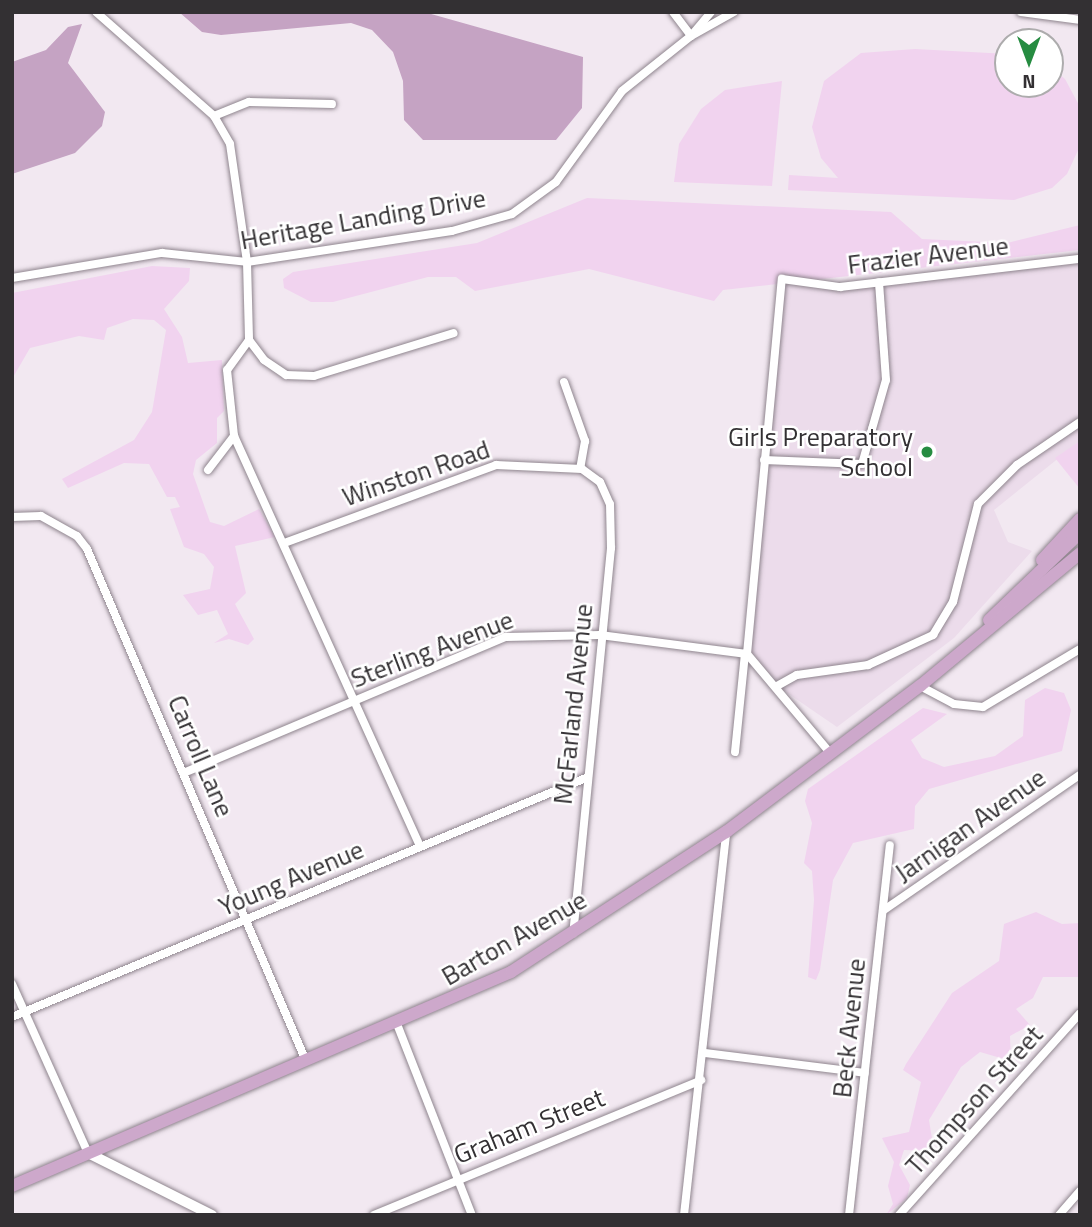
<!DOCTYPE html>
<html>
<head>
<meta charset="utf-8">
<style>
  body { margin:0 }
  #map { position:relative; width:1092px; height:1227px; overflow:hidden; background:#f2e8f1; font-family:"Titillium Web",sans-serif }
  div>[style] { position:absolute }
  .built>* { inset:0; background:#ecdceb }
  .green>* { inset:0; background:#f1d3ef }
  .water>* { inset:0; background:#c5a3c3 }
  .roads { filter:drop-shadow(0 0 2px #8f858e) drop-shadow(0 0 2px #8f858e) }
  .minor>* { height:8px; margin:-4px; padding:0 4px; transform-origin:4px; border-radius:4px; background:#fff }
  .tertiary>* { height:10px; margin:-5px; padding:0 5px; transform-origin:5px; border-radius:5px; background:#fff }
  .primary>* { height:12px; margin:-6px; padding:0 6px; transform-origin:6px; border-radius:6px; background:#cda8cb }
  .dots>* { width:19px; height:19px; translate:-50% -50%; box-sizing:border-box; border:4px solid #fff; border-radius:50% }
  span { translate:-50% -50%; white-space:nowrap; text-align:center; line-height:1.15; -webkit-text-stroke:5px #fff; paint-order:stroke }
  .street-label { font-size:26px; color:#333033 }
  .poi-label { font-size:26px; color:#333033 }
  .right { translate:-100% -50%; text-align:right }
  .frame { position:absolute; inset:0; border:14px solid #333033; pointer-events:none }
  .north { position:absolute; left:994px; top:28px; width:70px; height:70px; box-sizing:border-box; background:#fff; border:2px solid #adacad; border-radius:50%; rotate:180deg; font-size:19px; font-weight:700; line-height:28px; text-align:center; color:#333033 }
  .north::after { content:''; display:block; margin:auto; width:24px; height:32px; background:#268c41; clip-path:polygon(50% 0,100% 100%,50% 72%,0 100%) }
</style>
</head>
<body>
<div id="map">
  <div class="built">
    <i style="clip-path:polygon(1080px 259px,1080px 441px,994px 510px,1008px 542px,1032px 551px,954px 638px,837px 727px,777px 686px,747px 654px,782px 279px,840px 287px)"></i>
  </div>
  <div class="green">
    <i style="clip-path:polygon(915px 49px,1008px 54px,1008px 84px,1050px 84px,1050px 67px,1065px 79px,1080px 107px,1080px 146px,1067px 174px,1052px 188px,1014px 200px,788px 190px,789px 175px,838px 178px,821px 158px,812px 127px,824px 81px,861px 53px)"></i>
    <i style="clip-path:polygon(782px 81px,772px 186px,674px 182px,679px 144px,701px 109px,725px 90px)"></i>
    <i style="clip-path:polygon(587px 198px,891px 212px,922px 239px,1007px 243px,1080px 225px,1080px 250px,723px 290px,714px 301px,589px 269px,475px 291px,456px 277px,428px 277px,333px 302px,311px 302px,284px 288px,283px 279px,293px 272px,477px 243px)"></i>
    <i style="clip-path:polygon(152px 266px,190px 268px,189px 281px,164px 309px,182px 337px,188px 363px,222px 360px,224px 411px,217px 418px,217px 443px,196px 460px,193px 474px,210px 522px,224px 526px,259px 509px,275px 537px,235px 546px,246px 593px,235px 604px,254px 639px,248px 645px,229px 639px,214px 643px,228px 634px,217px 610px,198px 615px,183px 595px,210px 589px,214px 567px,204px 554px,184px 547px,170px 509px,180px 507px,175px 497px,167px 497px,149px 464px,124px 463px,68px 488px,62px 479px,134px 440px,152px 412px,166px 330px,154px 320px,133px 319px,107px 328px,104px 340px,79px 336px,30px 348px,12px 379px,12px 293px)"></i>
    <i style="clip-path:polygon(1080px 441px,1080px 489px,1055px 458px)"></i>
    <i style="clip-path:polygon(1045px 688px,1064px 693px,1071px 710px,1062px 751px,929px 789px,915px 806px,914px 829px,853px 843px,833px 880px,820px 970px,816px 980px,808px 977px,814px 900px,812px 871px,804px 863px,812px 823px,805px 801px,808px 789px,923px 708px,947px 714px,911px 740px,922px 758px,944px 767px,995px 756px,1023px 736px,1025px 700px)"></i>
    <i style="clip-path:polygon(1036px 912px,1062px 924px,1080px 923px,1080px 977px,1043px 977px,1033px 998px,1016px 1009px,1030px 1025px,1010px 1036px,1011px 1061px,980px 1052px,961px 1067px,929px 1120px,934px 1151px,904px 1150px,899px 1165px,910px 1185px,907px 1198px,886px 1215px,893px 1204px,888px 1186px,894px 1162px,882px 1138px,909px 1132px,921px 1082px,903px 1070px,906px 1064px,952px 993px,999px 961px,1004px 924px)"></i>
  </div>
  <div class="water">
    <i style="clip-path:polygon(179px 12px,424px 12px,583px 57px,582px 108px,556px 140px,423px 140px,404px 120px,403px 81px,393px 52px,372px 30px,351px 23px,221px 35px,202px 32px)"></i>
    <i style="clip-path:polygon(82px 24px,68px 63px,105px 112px,102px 126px,75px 153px,12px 174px,12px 62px,46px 50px,68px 27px)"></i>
  </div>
  <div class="roads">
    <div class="minor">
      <i style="left:96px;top:12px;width:157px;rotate:41.4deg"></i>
      <i style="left:214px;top:116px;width:32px;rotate:60deg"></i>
      <i style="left:230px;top:144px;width:119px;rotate:81.8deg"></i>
      <i style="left:247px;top:262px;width:78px;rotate:88.5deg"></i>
      <i style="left:249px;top:340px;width:25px;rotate:53deg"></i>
      <i style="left:264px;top:360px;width:27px;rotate:34deg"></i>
      <i style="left:286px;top:375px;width:28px;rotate:2deg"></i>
      <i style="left:314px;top:376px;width:146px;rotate:-17.1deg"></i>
      <i style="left:673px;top:12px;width:30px;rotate:53deg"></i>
      <i style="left:691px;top:36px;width:31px;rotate:-50deg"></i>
      <i style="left:1021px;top:12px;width:60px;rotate:7.7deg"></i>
      <i style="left:214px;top:116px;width:38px;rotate:-22deg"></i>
      <i style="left:249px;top:102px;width:83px;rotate:1.4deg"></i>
      <i style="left:12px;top:278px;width:152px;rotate:-9.5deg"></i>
      <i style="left:162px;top:253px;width:85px;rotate:6deg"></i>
      <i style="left:247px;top:262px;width:207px;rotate:-8.6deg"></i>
      <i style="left:452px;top:231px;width:62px;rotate:-15.8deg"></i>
      <i style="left:512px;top:214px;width:54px;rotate:-36deg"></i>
      <i style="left:556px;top:182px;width:112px;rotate:-54deg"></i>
      <i style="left:622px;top:91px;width:88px;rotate:-38.6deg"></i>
      <i style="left:691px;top:36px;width:49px;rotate:-29.2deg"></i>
      <i style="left:249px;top:340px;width:37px;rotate:126deg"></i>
      <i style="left:227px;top:370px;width:66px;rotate:83.9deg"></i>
      <i style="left:234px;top:436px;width:450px;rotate:65.6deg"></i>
      <i style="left:564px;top:382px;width:63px;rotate:70.4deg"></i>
      <i style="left:585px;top:441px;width:27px;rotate:100deg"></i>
      <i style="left:764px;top:460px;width:98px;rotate:2.3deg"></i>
      <i style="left:862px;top:464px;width:87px;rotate:-74.1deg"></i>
      <i style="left:886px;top:380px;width:98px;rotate:-94.1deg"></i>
      <i style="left:208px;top:470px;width:43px;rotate:-52.6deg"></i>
      <i style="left:12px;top:517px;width:29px;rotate:-2deg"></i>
      <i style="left:41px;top:516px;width:41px;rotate:29.1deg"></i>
      <i style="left:77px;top:536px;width:16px;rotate:52deg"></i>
      <i style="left:87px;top:549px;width:557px;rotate:66.84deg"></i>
      <i style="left:287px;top:542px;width:223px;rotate:-20.2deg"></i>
      <i style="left:496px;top:465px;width:86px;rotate:2.7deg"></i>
      <i style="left:582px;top:469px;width:22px;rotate:36deg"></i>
      <i style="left:600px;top:482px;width:24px;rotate:66deg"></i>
      <i style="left:610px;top:504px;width:44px;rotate:88.7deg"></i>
      <i style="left:611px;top:548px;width:387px;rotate:95.6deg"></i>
      <i style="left:777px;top:686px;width:23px;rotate:-29deg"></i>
      <i style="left:797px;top:675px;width:72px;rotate:-8deg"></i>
      <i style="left:868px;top:665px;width:72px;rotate:-24.8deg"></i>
      <i style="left:933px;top:635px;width:39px;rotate:-59deg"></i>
      <i style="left:953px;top:602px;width:101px;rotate:-75.7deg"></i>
      <i style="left:978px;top:504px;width:55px;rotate:-45deg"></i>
      <i style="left:1017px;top:465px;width:76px;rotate:-34.3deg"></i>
      <i style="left:920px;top:686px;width:38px;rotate:28deg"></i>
      <i style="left:954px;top:704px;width:29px;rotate:6deg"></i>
      <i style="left:983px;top:707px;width:113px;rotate:-30.9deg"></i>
      <i style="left:735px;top:752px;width:99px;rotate:-84.2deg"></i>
      <i style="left:831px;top:754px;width:131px;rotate:-130deg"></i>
      <i style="left:747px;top:654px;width:377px;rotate:-84.7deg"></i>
      <i style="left:782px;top:279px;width:59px;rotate:7.9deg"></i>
      <i style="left:840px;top:287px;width:242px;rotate:-6.7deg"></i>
      <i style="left:186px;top:772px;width:347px;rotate:-22.9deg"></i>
      <i style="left:506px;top:637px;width:94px;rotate:-1.2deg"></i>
      <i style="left:600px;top:635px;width:148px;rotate:7.4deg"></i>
      <i style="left:884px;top:910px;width:238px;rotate:-34.6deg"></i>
      <i style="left:12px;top:984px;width:185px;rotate:65.8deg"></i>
      <i style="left:12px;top:1017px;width:622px;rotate:-22.61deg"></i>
      <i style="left:397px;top:1024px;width:205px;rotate:68.6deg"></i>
      <i style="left:705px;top:1053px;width:161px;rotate:7.1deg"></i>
      <i style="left:374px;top:1215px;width:354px;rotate:-22.4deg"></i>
      <i style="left:684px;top:1215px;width:385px;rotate:-83.7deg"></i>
      <i style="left:849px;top:1215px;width:372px;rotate:-83.7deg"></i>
      <i style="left:899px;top:1215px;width:271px;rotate:-48.1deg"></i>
      <i style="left:1059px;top:1215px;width:32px;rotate:-49deg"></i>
    </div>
    <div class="tertiary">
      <i style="left:88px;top:1153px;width:139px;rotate:26.6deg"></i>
    </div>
    <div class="primary">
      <i style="left:1042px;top:560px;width:56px;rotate:-47.2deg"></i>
      <i style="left:989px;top:620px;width:126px;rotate:-43.7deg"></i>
      <i style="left:12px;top:1186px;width:543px;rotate:-23.21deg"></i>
      <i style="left:511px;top:972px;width:257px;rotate:-33.1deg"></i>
      <i style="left:726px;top:832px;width:243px;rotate:-37deg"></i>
      <i style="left:920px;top:686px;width:208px;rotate:-39.7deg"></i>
    </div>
  </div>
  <div class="dots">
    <i style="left:927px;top:452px;background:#268c41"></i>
  </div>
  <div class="street-label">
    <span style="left:363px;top:219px;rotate:-10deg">Heritage Landing Drive</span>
    <span style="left:928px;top:255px;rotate:-7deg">Frazier Avenue</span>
    <span style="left:416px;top:473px;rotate:-19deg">Winston Road</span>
    <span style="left:432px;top:649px;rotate:-21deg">Sterling Avenue</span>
    <span style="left:573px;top:704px;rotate:-84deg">McFarland Avenue</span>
    <span style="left:201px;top:756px;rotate:67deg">Carroll Lane</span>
    <span style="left:970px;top:825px;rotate:-35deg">Jarnigan Avenue</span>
    <span style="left:291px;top:878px;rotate:-23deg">Young Avenue</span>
    <span style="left:514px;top:938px;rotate:-30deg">Barton Avenue</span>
    <span style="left:849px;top:1028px;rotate:-84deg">Beck Avenue</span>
    <span style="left:974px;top:1100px;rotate:-48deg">Thompson Street</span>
    <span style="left:529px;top:1126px;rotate:-22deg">Graham Street</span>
  </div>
  <div class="poi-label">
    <span class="right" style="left:913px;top:452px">Girls Preparatory<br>School</span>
  </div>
  <div class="frame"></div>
  <div class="north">N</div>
</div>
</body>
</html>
